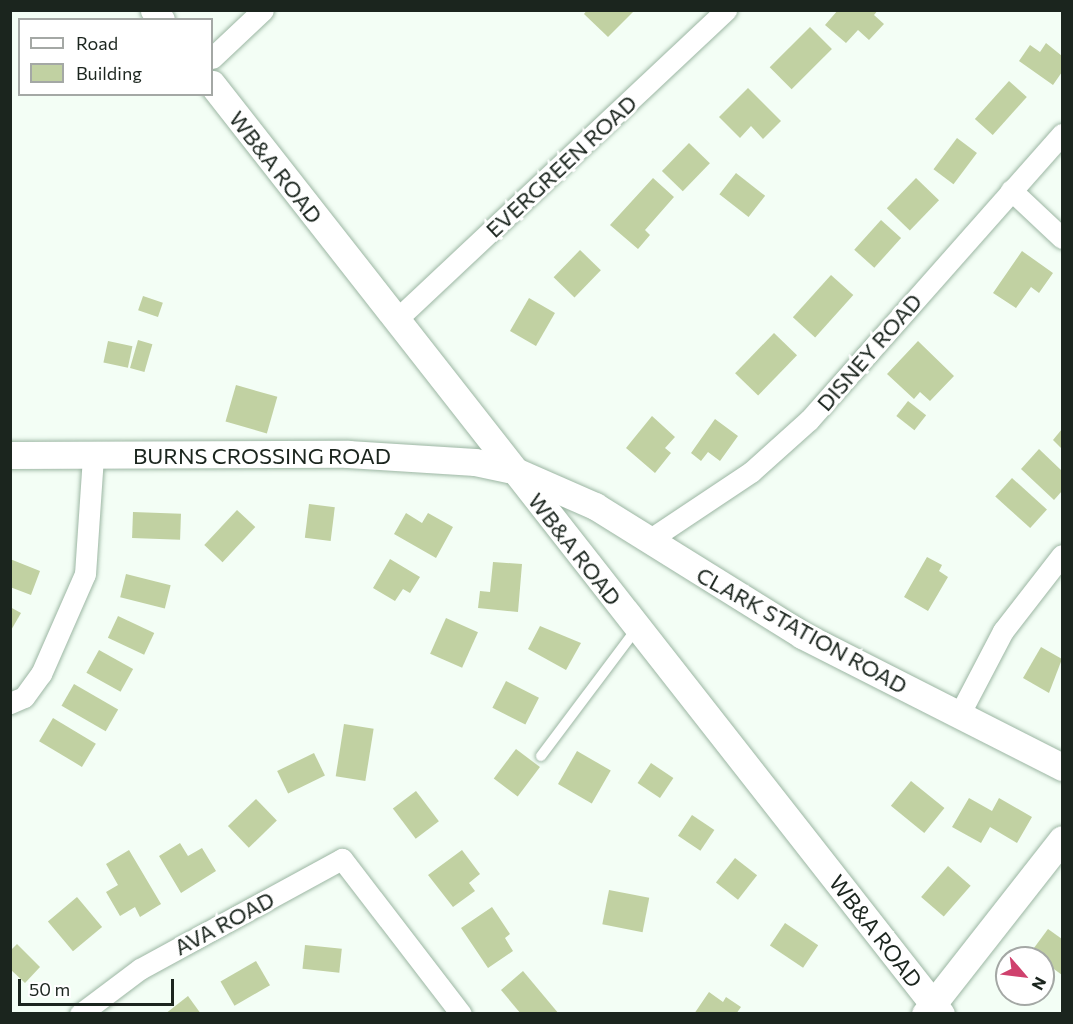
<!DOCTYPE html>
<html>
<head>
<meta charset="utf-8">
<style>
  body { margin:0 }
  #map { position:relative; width:1073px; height:1024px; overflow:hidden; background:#f3fef5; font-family:Commissioner,sans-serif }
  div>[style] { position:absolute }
  .building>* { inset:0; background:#c1d1a2; transform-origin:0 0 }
  .roads { filter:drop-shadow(0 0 2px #9cb6a3) drop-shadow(0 0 2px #9cb6a3) }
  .service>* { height:10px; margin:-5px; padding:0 5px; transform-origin:5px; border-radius:5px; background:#fff }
  .minor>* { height:21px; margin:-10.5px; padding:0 10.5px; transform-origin:10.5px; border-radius:10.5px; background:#fff }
  .tertiary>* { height:27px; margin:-13.5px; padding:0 13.5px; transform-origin:13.5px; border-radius:13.5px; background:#fff }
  span { translate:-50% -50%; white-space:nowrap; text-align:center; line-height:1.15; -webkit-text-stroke:6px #fff; paint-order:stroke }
  .street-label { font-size:22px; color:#1b251e }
  .frame { position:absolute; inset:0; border:12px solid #1b251e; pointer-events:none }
  .legend { position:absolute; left:18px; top:18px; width:195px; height:78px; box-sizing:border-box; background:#fff; border:2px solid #a4a8a5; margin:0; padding:8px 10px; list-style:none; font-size:18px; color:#1b251e }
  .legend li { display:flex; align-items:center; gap:12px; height:30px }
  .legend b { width:30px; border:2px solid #a4a8a5 }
  .north { position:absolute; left:995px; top:946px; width:60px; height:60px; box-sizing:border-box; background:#fff; border:2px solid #a4a8a5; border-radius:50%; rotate:118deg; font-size:16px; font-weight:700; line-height:24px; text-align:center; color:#1b251e }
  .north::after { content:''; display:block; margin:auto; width:21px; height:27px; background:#cf416d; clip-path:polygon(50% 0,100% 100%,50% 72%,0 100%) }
  .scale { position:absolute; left:18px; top:979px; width:156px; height:27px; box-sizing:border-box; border:3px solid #1b251e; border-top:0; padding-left:8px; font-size:18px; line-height:21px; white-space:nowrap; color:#1b251e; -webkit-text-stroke:4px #fff; paint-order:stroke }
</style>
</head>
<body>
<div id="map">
  <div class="building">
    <i style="clip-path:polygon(587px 10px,635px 10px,608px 37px,584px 14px)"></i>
    <i style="clip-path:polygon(838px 10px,878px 10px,874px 15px,884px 24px,869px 40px,858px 30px,846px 43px,825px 25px)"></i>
    <i style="left:810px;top:27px;width:31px;height:57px;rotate:45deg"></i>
    <i style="clip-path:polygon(1046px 43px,1062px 56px,1062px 72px,1053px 85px,1019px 61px,1030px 45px,1040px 52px)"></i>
    <i style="left:1009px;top:81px;width:24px;height:51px;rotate:42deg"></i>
    <i style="clip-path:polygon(748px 88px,781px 121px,763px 139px,751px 126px,740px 138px,719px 117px)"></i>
    <i style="left:957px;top:138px;width:25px;height:39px;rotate:37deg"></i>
    <i style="left:689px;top:143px;width:29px;height:39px;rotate:44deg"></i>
    <i style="left:736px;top:173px;width:37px;height:27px;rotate:38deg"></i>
    <i style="clip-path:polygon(653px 178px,674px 197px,645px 230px,650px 235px,638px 249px,610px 225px)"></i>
    <i style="left:916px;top:178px;width:32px;height:42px;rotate:44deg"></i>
    <i style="left:881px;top:220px;width:27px;height:40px;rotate:42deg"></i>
    <i style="left:580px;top:250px;width:29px;height:38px;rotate:44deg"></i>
    <i style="clip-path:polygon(1022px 251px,1053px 273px,1039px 293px,1031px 287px,1016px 308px,993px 293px)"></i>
    <i style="left:831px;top:275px;width:30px;height:57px;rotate:42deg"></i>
    <i style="left:143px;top:296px;width:21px;height:15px;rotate:19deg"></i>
    <i style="left:529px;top:298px;width:30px;height:38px;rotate:30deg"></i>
    <i style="left:774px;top:333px;width:32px;height:56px;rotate:44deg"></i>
    <i style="left:138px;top:340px;width:15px;height:29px;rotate:16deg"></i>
    <i style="left:108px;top:341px;width:25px;height:22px;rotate:12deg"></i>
    <i style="clip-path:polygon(918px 341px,954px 376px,930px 401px,920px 392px,914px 399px,887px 374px)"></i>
    <i style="left:236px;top:385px;width:43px;height:38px;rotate:16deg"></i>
    <i style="left:908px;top:401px;width:23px;height:19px;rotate:38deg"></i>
    <i style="clip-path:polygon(652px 416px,675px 437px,665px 448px,671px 453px,655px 473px,626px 448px)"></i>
    <i style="clip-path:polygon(715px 419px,738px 436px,720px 461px,708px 452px,701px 461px,691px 453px)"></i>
    <i style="clip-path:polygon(1062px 429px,1062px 449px,1053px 440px)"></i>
    <i style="clip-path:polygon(1039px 449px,1062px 471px,1062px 491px,1054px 500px,1021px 469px)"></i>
    <i style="left:1012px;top:478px;width:47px;height:25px;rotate:42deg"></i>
    <i style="left:309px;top:504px;width:26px;height:34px;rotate:7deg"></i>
    <i style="left:237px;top:510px;width:25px;height:48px;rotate:43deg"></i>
    <i style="left:133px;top:512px;width:48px;height:26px;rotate:2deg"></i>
    <i style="clip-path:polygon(406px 513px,422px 523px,428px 513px,453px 527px,436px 558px,394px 534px)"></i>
    <i style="clip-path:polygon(927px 557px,942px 565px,939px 571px,948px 577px,928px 611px,904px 597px)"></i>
    <i style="clip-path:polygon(10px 559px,40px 571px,31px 595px,10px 587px)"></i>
    <i style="clip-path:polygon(390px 559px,420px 577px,410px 593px,403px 589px,395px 601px,373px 588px)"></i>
    <i style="clip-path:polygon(493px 562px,522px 564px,518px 612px,478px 608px,480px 591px,490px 592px)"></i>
    <i style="left:126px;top:574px;width:46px;height:24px;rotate:14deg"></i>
    <i style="clip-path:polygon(10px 607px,21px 613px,10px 632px)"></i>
    <i style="left:118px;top:616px;width:40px;height:24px;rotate:25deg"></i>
    <i style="left:446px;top:618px;width:35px;height:39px;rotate:24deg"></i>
    <i style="clip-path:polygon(540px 626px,581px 643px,566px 670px,528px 649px)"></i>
    <i style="clip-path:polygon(1041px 647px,1062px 659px,1049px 693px,1023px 678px)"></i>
    <i style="left:99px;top:650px;width:39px;height:26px;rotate:29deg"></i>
    <i style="left:506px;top:681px;width:37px;height:30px;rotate:27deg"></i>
    <i style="left:74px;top:684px;width:51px;height:25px;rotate:30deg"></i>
    <i style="left:53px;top:718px;width:50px;height:27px;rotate:31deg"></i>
    <i style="left:344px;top:724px;width:30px;height:53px;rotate:9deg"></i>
    <i style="left:516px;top:749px;width:30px;height:37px;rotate:37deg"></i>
    <i style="left:577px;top:751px;width:39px;height:38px;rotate:30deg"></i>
    <i style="left:314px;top:753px;width:25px;height:41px;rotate:64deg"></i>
    <i style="left:651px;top:763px;width:27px;height:24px;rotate:34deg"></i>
    <i style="left:911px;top:781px;width:43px;height:32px;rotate:39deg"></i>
    <i style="left:416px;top:791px;width:38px;height:29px;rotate:53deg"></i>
    <i style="clip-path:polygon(969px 798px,992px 811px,999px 798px,1032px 817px,1017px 843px,990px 827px,981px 843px,952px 827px)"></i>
    <i style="left:256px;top:799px;width:30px;height:39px;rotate:46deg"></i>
    <i style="left:692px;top:815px;width:27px;height:25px;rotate:34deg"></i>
    <i style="clip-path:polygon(180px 843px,188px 856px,202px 848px,216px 871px,181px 893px,159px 856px)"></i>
    <i style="clip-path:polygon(129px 850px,161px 904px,140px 917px,135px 907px,120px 916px,106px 892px,118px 885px,106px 864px)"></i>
    <i style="clip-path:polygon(462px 850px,480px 874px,469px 883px,475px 891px,453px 907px,428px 875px)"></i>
    <i style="left:735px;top:858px;width:28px;height:31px;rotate:38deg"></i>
    <i style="left:948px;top:866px;width:30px;height:41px;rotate:41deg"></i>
    <i style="left:609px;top:890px;width:41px;height:35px;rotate:11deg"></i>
    <i style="left:77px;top:897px;width:39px;height:38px;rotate:50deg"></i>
    <i style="clip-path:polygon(492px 907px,510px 934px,505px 938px,513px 951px,488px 968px,461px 928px)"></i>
    <i style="left:785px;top:923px;width:40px;height:27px;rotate:34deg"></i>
    <i style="clip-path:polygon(1048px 929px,1062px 939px,1062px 975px,1031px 952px)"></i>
    <i style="clip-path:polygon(17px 944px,40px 967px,25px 983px,10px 969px,10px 951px)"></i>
    <i style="left:305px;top:945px;width:37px;height:24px;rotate:6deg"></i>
    <i style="left:256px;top:961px;width:28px;height:41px;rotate:60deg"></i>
    <i style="clip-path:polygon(523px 971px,559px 1014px,521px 1014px,501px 990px)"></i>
    <i style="clip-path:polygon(709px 992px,723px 1002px,726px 997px,741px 1007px,736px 1014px,694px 1014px)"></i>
    <i style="clip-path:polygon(188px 996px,201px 1014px,165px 1014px)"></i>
  </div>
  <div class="roads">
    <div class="service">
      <i style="left:541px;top:756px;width:160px;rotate:-53.1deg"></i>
    </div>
    <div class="minor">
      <i style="left:212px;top:58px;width:70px;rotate:-43.3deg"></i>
      <i style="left:1011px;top:190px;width:70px;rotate:43.3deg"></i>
      <i style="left:396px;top:320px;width:453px;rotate:-43.2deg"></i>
      <i style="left:649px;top:540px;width:123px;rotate:-33.7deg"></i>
      <i style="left:751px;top:472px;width:78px;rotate:-41.9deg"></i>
      <i style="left:809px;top:420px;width:382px;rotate:-48.5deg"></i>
      <i style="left:10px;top:703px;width:15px;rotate:-23deg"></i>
      <i style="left:24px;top:697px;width:29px;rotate:-54deg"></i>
      <i style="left:41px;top:674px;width:109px;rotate:-66.3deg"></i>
      <i style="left:85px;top:574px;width:118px;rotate:-86.1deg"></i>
      <i style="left:959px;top:715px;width:95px;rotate:-62.4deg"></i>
      <i style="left:1003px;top:631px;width:96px;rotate:-52.2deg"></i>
      <i style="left:80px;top:1014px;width:75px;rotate:-36.9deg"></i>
      <i style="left:140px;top:969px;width:230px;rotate:-28.6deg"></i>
      <i style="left:342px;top:859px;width:195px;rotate:52.5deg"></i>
    </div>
    <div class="tertiary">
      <i style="left:154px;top:10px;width:12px;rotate:55deg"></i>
      <i style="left:212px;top:84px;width:1182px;rotate:51.91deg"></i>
      <i style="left:10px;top:455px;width:338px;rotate:-0.2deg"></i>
      <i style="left:348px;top:454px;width:127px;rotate:3.6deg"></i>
      <i style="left:475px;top:462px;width:39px;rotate:12deg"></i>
      <i style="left:513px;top:470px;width:90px;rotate:23.7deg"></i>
      <i style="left:595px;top:506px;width:244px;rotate:31.9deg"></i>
      <i style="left:802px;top:635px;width:292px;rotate:26.9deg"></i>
      <i style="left:925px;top:1014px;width:222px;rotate:-51.9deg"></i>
    </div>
  </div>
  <div class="street-label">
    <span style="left:561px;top:166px;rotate:-43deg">EVERGREEN ROAD</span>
    <span style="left:276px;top:167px;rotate:52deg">WB&amp;A ROAD</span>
    <span style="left:869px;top:352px;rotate:-49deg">DISNEY ROAD</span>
    <span style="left:262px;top:456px">BURNS CROSSING ROAD</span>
    <span style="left:575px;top:549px;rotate:52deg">WB&amp;A ROAD</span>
    <span style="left:802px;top:630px;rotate:29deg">CLARK STATION ROAD</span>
    <span style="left:224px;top:923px;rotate:-28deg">AVA ROAD</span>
    <span style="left:876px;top:931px;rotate:52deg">WB&amp;A ROAD</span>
  </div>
  <div class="frame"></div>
  <ul class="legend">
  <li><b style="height:8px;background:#fff"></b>Road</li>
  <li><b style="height:16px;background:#c1d1a2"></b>Building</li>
  </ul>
  <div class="north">N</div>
  <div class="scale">50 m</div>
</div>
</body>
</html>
